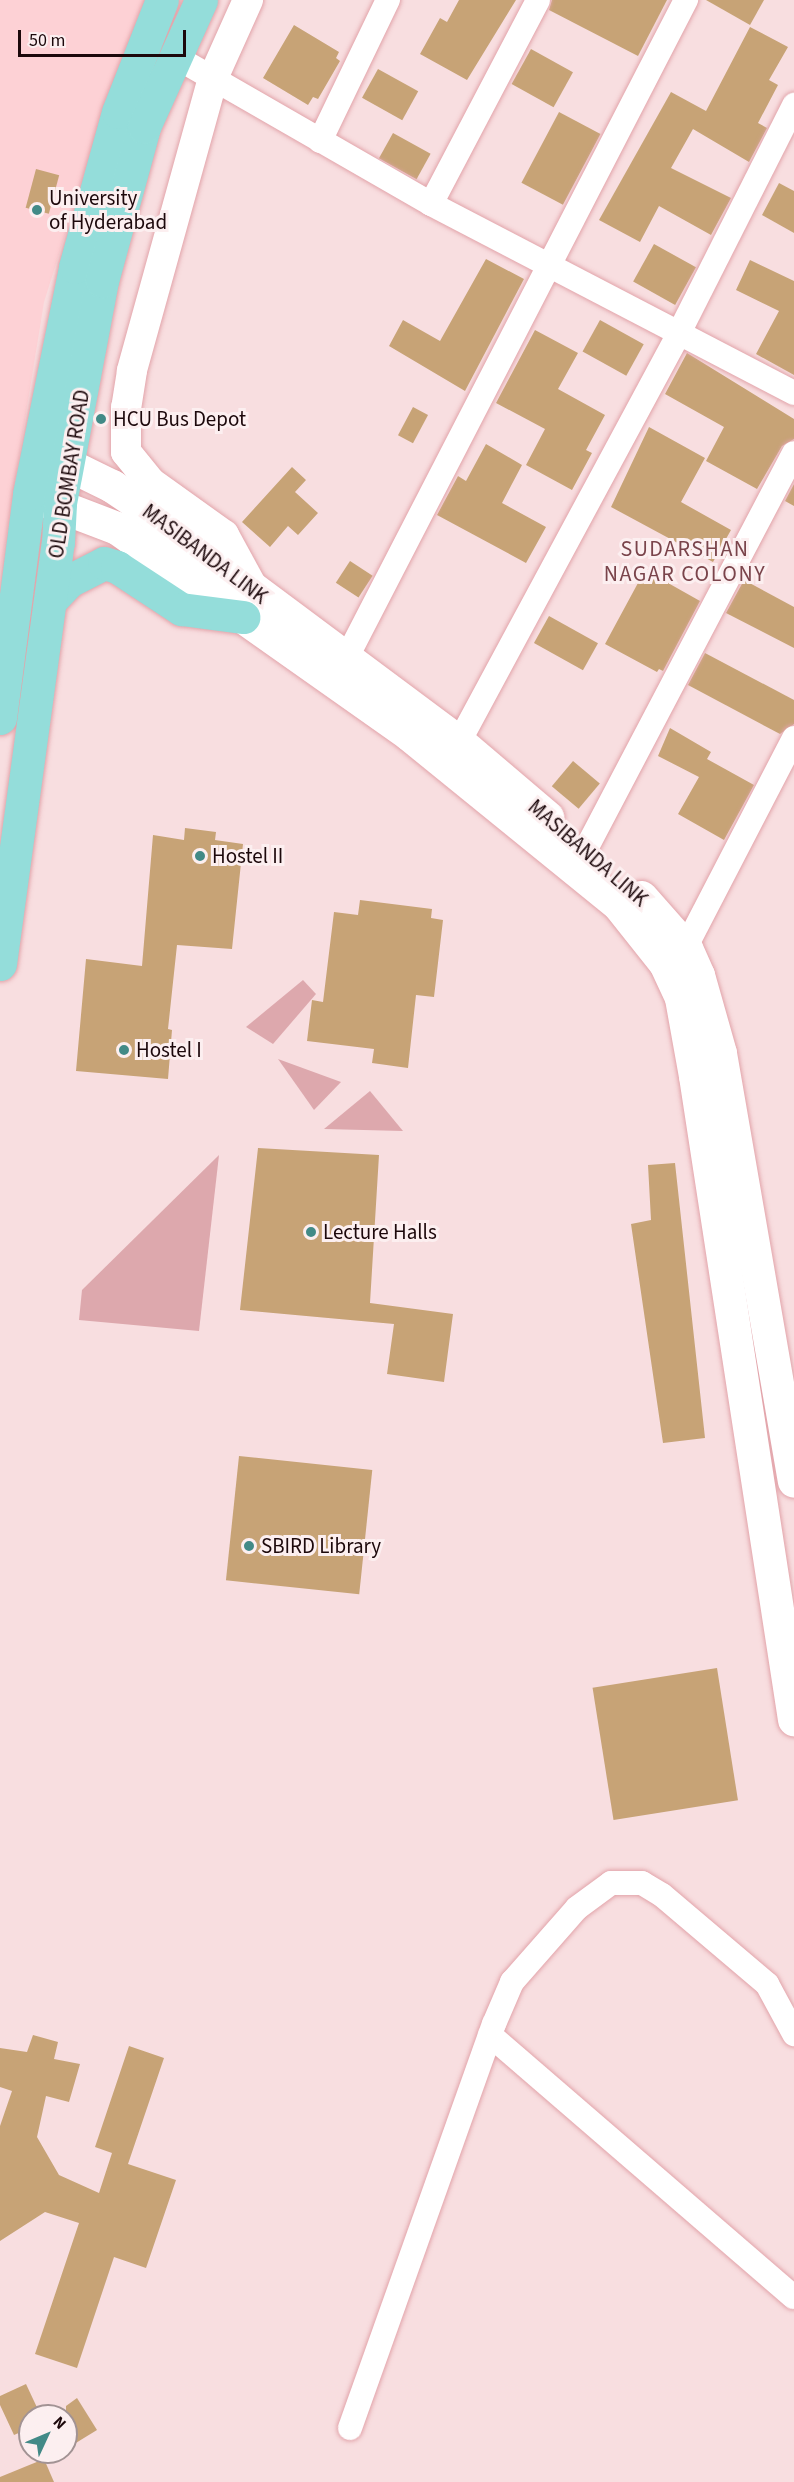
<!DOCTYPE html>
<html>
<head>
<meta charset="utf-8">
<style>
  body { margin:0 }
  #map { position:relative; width:794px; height:2482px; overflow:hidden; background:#f8dee0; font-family:"Source Sans 3",sans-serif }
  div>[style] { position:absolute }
  .built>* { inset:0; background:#fdd1d5 }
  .green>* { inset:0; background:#dda8ad }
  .building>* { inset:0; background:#c7a376; transform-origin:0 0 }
  .roads { filter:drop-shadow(0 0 2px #e2a4aa) drop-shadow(0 0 2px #e2a4aa) }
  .minor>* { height:24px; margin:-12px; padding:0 12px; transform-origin:12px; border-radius:12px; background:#fff }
  .tertiary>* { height:30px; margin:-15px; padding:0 15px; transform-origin:15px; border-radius:15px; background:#fff }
  .secondary>* { height:33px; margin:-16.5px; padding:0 16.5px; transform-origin:16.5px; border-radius:16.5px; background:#fff }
  .primary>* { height:33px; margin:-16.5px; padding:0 16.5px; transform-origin:16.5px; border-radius:16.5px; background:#94ddda }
  .dots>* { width:16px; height:16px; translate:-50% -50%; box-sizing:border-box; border:3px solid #fceff0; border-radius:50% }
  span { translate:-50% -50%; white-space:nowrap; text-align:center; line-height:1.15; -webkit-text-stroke:6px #fceff0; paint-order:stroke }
  .poi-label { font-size:21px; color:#1c080b }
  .left { translate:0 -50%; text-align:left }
  .street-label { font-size:21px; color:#1c080b }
  .neighbourhood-label { font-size:22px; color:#7a444b; letter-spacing:1.5px }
  .north { position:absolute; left:18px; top:2404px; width:60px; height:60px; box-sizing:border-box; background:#fceff0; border:2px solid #a29394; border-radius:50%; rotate:46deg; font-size:16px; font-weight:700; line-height:24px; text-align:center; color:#1c080b }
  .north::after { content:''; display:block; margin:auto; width:21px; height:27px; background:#428a87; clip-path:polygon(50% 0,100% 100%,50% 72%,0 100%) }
  .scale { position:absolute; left:18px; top:30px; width:168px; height:27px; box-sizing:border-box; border:3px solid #1c080b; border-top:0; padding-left:8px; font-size:18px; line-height:21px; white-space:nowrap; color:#1c080b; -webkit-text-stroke:4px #fceff0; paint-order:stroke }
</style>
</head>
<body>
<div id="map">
  <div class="built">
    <i style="clip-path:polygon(0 0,146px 0,102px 117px,44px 302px,0 574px)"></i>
  </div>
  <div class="green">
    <i style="clip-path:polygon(303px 980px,316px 994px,273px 1044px,246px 1027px)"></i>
    <i style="clip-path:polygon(278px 1059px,341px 1082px,314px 1110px)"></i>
    <i style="clip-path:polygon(370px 1091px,403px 1131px,324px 1129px)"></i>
    <i style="clip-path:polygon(219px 1155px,199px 1331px,79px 1320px,82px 1290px)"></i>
  </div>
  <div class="building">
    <i style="clip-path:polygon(459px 0,516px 0,467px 80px,420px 54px,440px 18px,447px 22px)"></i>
    <i style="clip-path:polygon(552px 0,667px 0,638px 56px,549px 10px)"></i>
    <i style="clip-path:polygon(706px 0,764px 0,750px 25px)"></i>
    <i style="clip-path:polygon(294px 25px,339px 52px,336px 58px,340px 61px,318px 99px,313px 97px,308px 105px,263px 78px)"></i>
    <i style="clip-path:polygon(750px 27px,788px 47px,769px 80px,778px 85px,758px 123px,767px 128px,749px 162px,693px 129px,671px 168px,731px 198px,711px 235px,659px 206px,640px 242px,599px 220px,671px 92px,706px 111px)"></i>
    <i style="left:531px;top:49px;width:48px;height:40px;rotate:29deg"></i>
    <i style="left:378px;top:69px;width:46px;height:33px;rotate:29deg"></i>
    <i style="left:559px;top:112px;width:47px;height:80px;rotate:28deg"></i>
    <i style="left:393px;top:133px;width:43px;height:29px;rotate:29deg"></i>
    <i style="left:36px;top:169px;width:24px;height:40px;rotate:15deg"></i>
    <i style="clip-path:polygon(779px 183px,794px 191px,794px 233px,762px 215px)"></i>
    <i style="left:654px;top:244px;width:48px;height:43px;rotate:29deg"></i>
    <i style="clip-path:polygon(486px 259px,524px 279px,465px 391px,389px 346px,403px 320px,440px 341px)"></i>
    <i style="clip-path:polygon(750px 260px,794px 281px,794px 375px,756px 354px,779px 311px,736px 290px)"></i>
    <i style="left:600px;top:320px;width:50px;height:36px;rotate:29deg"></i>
    <i style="clip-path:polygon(535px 330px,578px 353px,558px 389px,605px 415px,586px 450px,592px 453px,572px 490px,526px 465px,545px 429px,496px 403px)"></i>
    <i style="clip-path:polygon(687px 353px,794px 419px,794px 439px,782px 446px,757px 489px,706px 461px,724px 427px,665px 394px)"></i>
    <i style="left:413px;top:407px;width:17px;height:32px;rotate:28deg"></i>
    <i style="clip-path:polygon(649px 427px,705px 458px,681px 502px,731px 530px,713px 562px,611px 507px)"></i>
    <i style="clip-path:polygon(486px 444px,522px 465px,502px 503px,546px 527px,526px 563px,437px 515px,458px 476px,466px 481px)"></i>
    <i style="clip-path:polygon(292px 467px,306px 480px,295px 492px,318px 513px,298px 535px,288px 526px,270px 547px,242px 522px)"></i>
    <i style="clip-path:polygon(794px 484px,794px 506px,785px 501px)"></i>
    <i style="left:350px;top:561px;width:27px;height:26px;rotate:33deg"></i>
    <i style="clip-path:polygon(645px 570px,700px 601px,663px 671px,659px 669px,657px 672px,605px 644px)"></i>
    <i style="clip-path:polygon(744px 580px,794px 607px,794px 648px,726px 613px)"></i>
    <i style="left:549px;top:616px;width:56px;height:31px;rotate:29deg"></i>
    <i style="clip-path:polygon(705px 653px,794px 700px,794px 724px,780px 734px,688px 685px)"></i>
    <i style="clip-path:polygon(670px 728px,711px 752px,707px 759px,754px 785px,724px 840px,678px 814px,699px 777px,658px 756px)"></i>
    <i style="left:573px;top:761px;width:35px;height:33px;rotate:40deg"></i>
    <i style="clip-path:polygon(185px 828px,216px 832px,215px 840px,243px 844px,232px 949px,177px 945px,168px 1029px,172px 1030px,168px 1079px,76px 1071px,86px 959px,142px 966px,153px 835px,184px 840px)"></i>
    <i style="clip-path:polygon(360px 900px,432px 909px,431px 918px,443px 920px,434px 997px,416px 995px,408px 1068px,372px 1063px,374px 1049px,307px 1041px,312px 1000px,323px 1002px,334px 912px,358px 915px)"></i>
    <i style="clip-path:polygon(258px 1148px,379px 1155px,370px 1303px,453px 1314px,444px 1382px,387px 1374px,394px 1324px,240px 1310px)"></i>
    <i style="clip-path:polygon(675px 1163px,705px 1438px,663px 1443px,631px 1224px,651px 1220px,648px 1165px)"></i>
    <i style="left:239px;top:1456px;width:134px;height:125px;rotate:6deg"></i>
    <i style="left:717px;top:1668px;width:134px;height:126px;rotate:81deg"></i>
    <i style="clip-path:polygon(33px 2035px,58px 2042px,54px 2059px,80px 2064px,69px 2102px,46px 2096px,37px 2137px,59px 2175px,99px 2193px,112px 2153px,95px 2147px,129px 2046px,164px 2058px,128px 2164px,176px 2180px,146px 2268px,114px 2257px,77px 2368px,35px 2354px,79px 2223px,45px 2212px,0 2241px,0 2126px,12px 2091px,0 2087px,0 2048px,27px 2052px)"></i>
    <i style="clip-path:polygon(26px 2384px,41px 2416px,30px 2416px,30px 2428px,14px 2435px,0 2405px,0 2396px)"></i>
    <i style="clip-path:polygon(77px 2398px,97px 2430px,66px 2449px,66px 2406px)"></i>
    <i style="clip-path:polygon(44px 2459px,54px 2482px,0 2482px,0 2477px)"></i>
  </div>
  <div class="roads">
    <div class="minor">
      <i style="left:174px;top:56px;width:297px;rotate:29.9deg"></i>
      <i style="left:431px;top:204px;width:409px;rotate:27.5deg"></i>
      <i style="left:320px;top:141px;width:157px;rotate:-64.3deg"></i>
      <i style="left:431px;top:204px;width:230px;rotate:-62.3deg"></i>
      <i style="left:346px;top:659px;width:742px;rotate:-62.71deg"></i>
      <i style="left:459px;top:742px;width:462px;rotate:-61.7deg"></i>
      <i style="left:678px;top:335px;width:258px;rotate:-63.2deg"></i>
      <i style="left:586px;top:849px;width:447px;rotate:-62.3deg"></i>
      <i style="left:679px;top:960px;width:250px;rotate:-62.6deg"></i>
      <i style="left:490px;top:2035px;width:401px;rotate:40.8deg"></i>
      <i style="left:350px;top:2428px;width:429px;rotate:-70.4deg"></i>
      <i style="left:494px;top:2024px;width:46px;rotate:-66.8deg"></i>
      <i style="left:512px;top:1982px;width:98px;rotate:-48.7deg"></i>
      <i style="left:577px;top:1908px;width:42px;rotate:-36.3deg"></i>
      <i style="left:611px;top:1883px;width:31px"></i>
      <i style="left:642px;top:1883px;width:23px;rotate:31deg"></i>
      <i style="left:662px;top:1895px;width:138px;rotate:40.3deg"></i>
      <i style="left:767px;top:1984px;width:57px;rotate:61.6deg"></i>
    </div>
    <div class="tertiary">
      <i style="left:248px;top:0;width:85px;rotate:114.2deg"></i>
      <i style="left:213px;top:78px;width:304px;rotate:105.5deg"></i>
      <i style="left:132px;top:371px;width:36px;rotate:99deg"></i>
      <i style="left:126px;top:407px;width:45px;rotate:90deg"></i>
      <i style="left:126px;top:452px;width:38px;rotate:51deg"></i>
      <i style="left:150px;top:482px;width:91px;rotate:35.6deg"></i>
      <i style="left:224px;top:535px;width:63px;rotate:61.4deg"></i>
    </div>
    <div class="secondary">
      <i style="left:41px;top:459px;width:26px;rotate:11deg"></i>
      <i style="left:67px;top:464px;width:50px;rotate:26.1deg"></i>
      <i style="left:112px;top:486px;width:40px;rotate:34deg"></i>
      <i style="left:145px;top:508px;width:392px;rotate:36.7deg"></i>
      <i style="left:459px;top:742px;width:116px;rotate:40.4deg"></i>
      <i style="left:33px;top:496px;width:90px;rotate:20.9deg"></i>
      <i style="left:117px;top:528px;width:359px;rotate:35.2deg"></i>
      <i style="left:410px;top:735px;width:268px;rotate:39.1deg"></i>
      <i style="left:618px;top:904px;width:75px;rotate:51.5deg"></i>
      <i style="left:665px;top:963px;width:38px;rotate:65deg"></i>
      <i style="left:681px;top:998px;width:79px;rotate:79.8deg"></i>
      <i style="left:695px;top:1076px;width:651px;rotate:81.25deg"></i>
      <i style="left:641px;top:897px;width:68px;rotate:48.6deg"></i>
      <i style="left:686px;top:948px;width:30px;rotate:66deg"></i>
      <i style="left:698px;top:975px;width:81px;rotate:74.2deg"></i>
      <i style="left:720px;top:1053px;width:434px;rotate:80.2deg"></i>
    </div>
    <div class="primary">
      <i style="left:50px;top:601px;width:28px;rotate:-46deg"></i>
      <i style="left:69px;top:581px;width:39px;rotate:-27deg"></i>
      <i style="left:104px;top:563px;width:14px;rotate:17deg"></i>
      <i style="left:117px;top:567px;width:77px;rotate:33.3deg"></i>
      <i style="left:181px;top:609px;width:63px;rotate:7.4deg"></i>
      <i style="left:0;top:718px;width:226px;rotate:-82.6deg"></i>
      <i style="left:29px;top:494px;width:232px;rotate:-78.5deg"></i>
      <i style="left:75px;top:267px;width:161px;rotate:-74.5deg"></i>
      <i style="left:118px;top:112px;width:120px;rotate:-68.6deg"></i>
      <i style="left:0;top:964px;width:425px;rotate:-82.2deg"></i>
      <i style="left:58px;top:543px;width:40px;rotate:-87.1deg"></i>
      <i style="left:60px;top:503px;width:226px;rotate:-79.3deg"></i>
      <i style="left:102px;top:281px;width:160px;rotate:-74.7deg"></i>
      <i style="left:144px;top:127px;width:139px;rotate:-65.8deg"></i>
    </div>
  </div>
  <div class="dots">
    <i style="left:37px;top:210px;background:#428a87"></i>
    <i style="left:101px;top:419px;background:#428a87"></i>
    <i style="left:200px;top:856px;background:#428a87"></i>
    <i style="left:124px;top:1050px;background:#428a87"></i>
    <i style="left:311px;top:1232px;background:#428a87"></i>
    <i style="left:249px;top:1546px;background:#428a87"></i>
  </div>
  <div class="poi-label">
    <span class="left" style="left:49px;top:210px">University<br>of Hyderabad</span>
    <span class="left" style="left:113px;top:419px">HCU Bus Depot</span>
    <span class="left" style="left:212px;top:856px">Hostel II</span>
    <span class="left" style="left:136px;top:1050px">Hostel I</span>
    <span class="left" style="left:323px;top:1232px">Lecture Halls</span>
    <span class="left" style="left:261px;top:1546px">SBIRD Library</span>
  </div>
  <div class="street-label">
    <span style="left:69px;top:474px;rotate:-81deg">OLD BOMBAY ROAD</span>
    <span style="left:205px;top:554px;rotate:37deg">MASIBANDA LINK</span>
    <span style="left:588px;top:853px;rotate:41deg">MASIBANDA LINK</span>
  </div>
  <div class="neighbourhood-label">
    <span style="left:685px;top:562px">SUDARSHAN<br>NAGAR COLONY</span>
  </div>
  <div class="north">N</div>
  <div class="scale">50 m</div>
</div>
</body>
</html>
